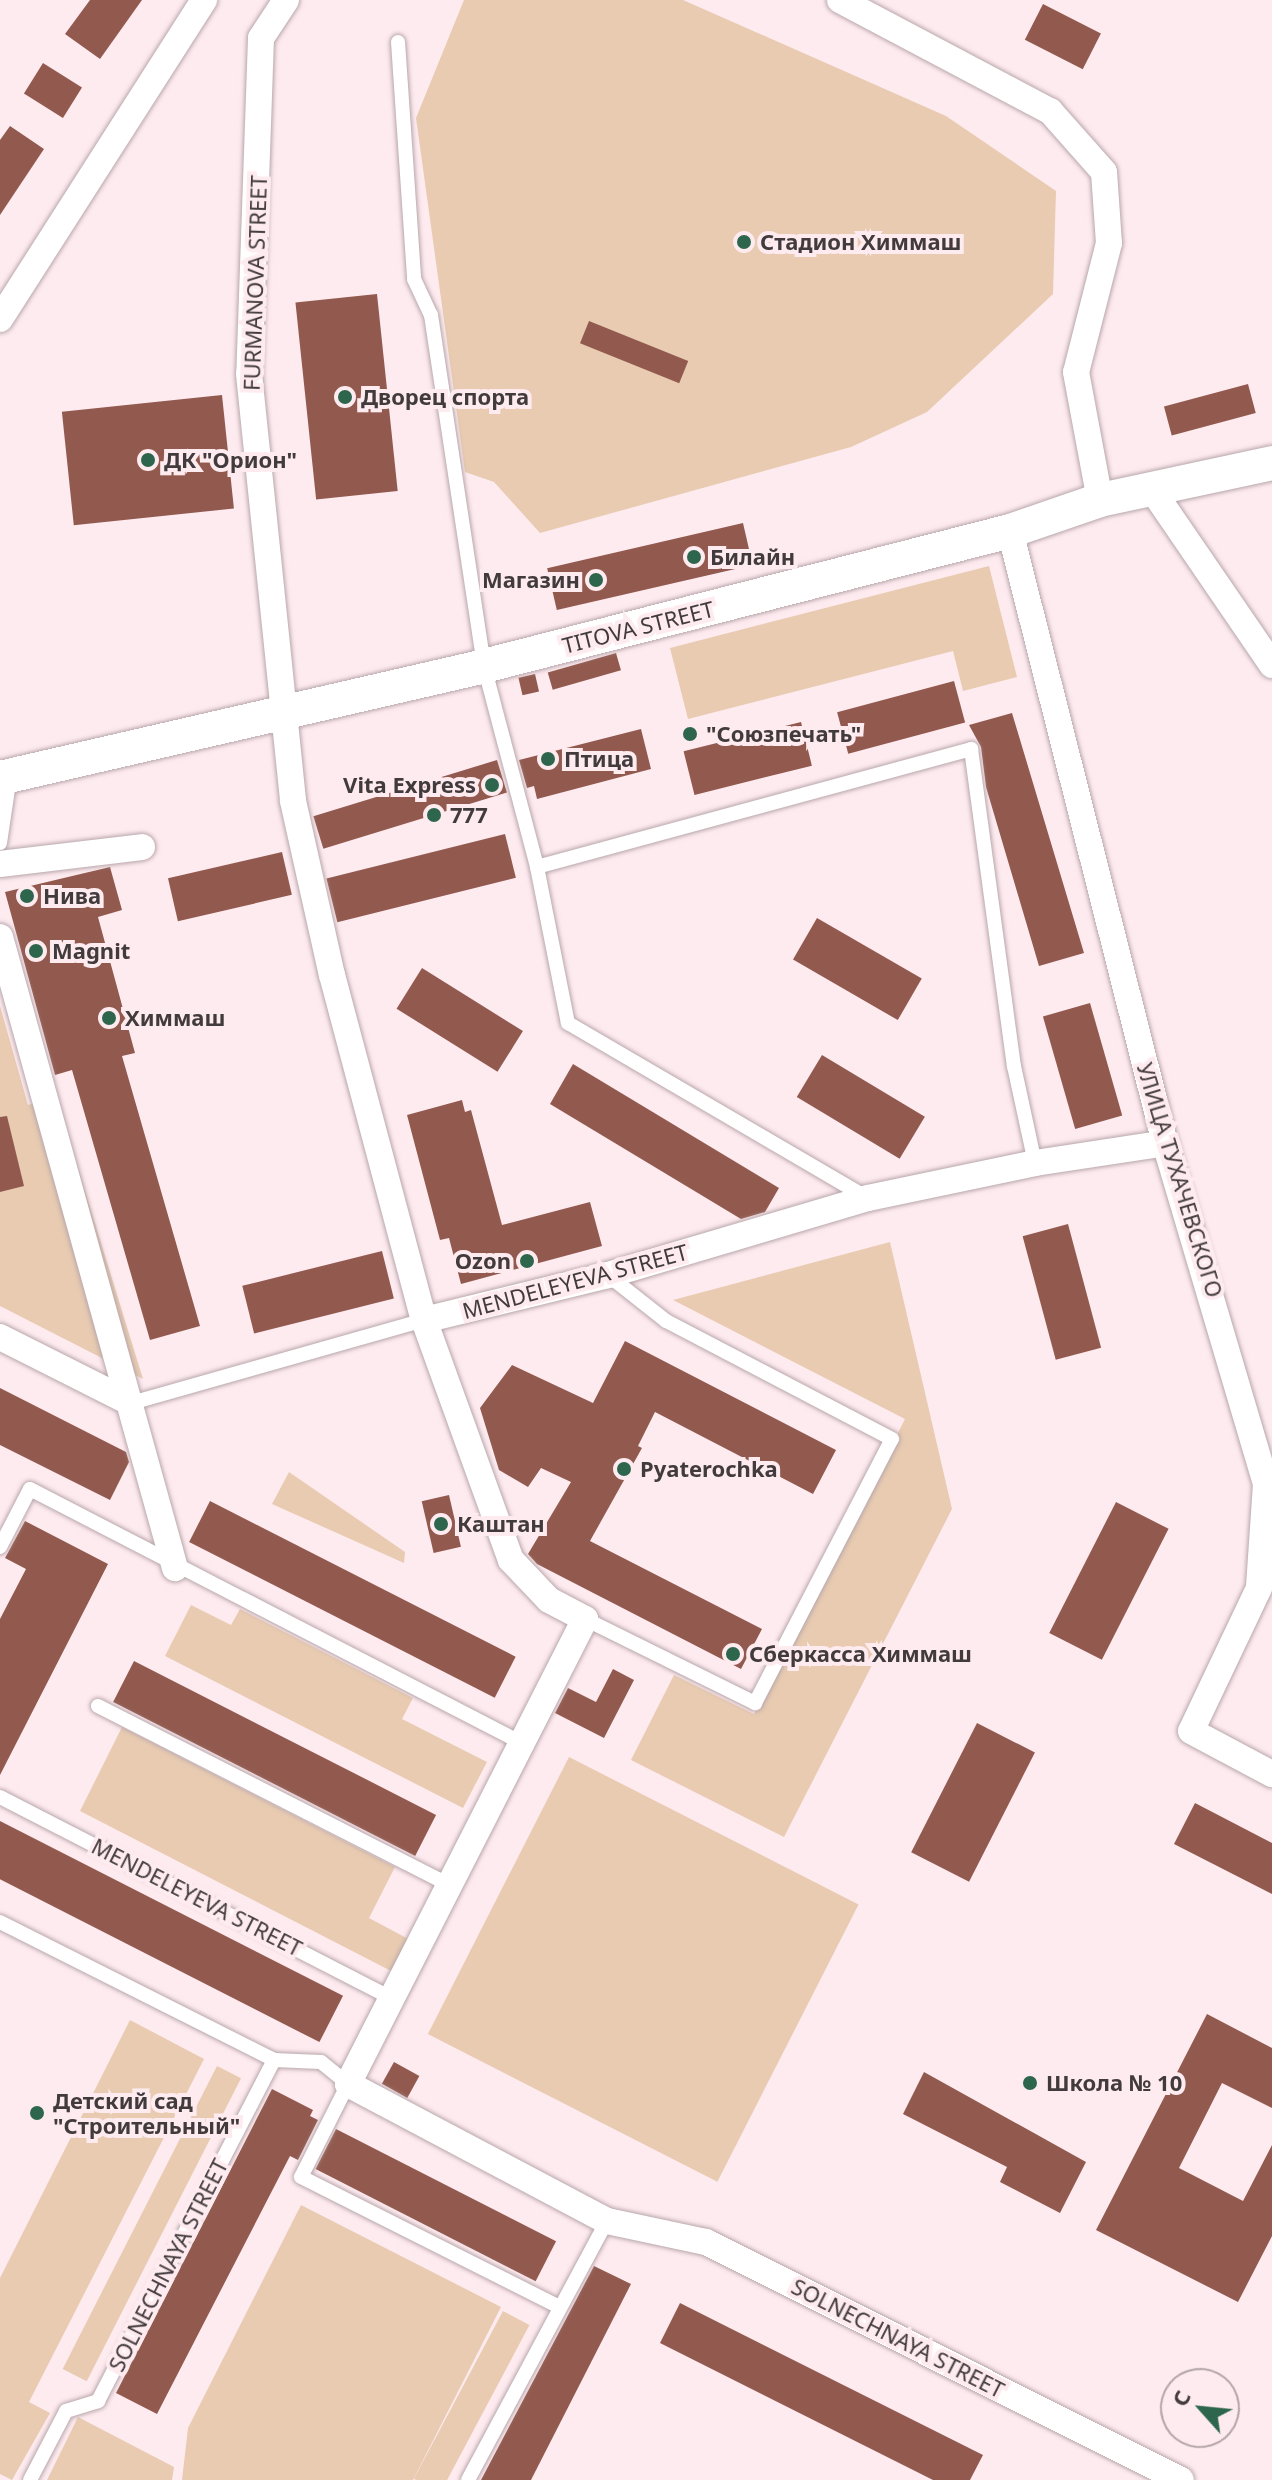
<!DOCTYPE html>
<html>
<head>
<meta charset="utf-8">
<style>
  body { margin:0 }
  #map { position:relative; width:1272px; height:2480px; overflow:hidden; background:#feebf0; font-family:"Noto Sans",sans-serif }
  div>[style] { position:absolute }
  .green>* { inset:0; background:#e8cbb1; transform-origin:0 0 }
  .building>* { inset:0; background:#925a4f; transform-origin:0 0 }
  .roads { filter:drop-shadow(0 0 2px #b8a7ab) drop-shadow(0 0 2px #b8a7ab) }
  .service>* { height:14px; margin:-7px; padding:0 7px; transform-origin:7px; border-radius:7px; background:#fff }
  .minor>* { height:26px; margin:-13px; padding:0 13px; transform-origin:13px; border-radius:13px; background:#fff }
  .tertiary>* { height:34px; margin:-17px; padding:0 17px; transform-origin:17px; border-radius:17px; background:#fff }
  .dots>* { width:22px; height:22px; translate:-50% -50%; box-sizing:border-box; border:4px solid #feebf0; border-radius:50% }
  span { translate:-50% -50%; white-space:nowrap; text-align:center; line-height:1.15; -webkit-text-stroke:8px #feebf0; paint-order:stroke }
  .poi-label { font-size:22px; color:#423b3d; font-weight:700 }
  .left { translate:0 -50%; text-align:left }
  .right { translate:-100% -50%; text-align:right }
  .street-label { font-size:22px; color:#423b3d }
  .north { position:absolute; left:1160px; top:2368px; width:80px; height:80px; box-sizing:border-box; background:#feebf0; border:2px solid #b3a5a8; border-radius:50%; rotate:297deg; font-size:22px; font-weight:700; line-height:32px; text-align:center; color:#423b3d }
  .north::after { content:''; display:block; margin:auto; width:28px; height:36px; background:#2e664d; clip-path:polygon(50% 0,100% 100%,50% 72%,0 100%) }
</style>
</head>
<body>
<div id="map">
  <div class="green">
    <i style="clip-path:polygon(464px 0,683px 0,946px 116px,1056px 191px,1053px 294px,927px 412px,851px 447px,540px 533px,494px 482px,465px 472px,416px 118px)"></i>
    <i style="clip-path:polygon(989px 566px,1017px 677px,963px 691px,953px 651px,688px 719px,670px 648px)"></i>
    <i style="clip-path:polygon(0 1006px,28px 1105px,56px 1097px,143px 1379px,0 1306px)"></i>
    <i style="clip-path:polygon(890px 1242px,952px 1509px,784px 1837px,631px 1760px,674px 1675px,754px 1714px,905px 1419px,673px 1300px)"></i>
    <i style="clip-path:polygon(289px 1472px,405px 1552px,404px 1563px,272px 1504px)"></i>
    <i style="clip-path:polygon(191px 1605px,231px 1625px,240px 1609px,413px 1698px,402px 1719px,487px 1762px,463px 1808px,165px 1656px)"></i>
    <i style="clip-path:polygon(122px 1727px,395px 1867px,369px 1918px,412px 1941px,395px 1973px,80px 1811px)"></i>
    <i style="left:569px;top:1757px;width:325px;height:311px;rotate:27deg"></i>
    <i style="clip-path:polygon(130px 2020px,204px 2059px,29px 2402px,50px 2413px,12px 2480px,0 2474px,0 2278px)"></i>
    <i style="left:217px;top:2066px;width:27px;height:340px;rotate:27deg"></i>
    <i style="clip-path:polygon(301px 2205px,501px 2307px,413px 2480px,182px 2480px,188px 2428px)"></i>
    <i style="left:503px;top:2311px;width:30px;height:190px;rotate:28deg"></i>
    <i style="clip-path:polygon(78px 2417px,174px 2467px,172px 2480px,47px 2480px)"></i>
  </div>
  <div class="building">
    <i style="clip-path:polygon(90px 0,142px 0,100px 59px,65px 34px)"></i>
    <i style="left:1043px;top:4px;width:65px;height:40px;rotate:27deg"></i>
    <i style="left:43px;top:63px;width:46px;height:36px;rotate:32deg"></i>
    <i style="clip-path:polygon(10px 126px,44px 149px,0 215px,0 140px)"></i>
    <i style="left:377px;top:294px;width:198px;height:82px;rotate:84deg"></i>
    <i style="left:589px;top:321px;width:107px;height:24px;rotate:22deg"></i>
    <i style="left:1248px;top:384px;width:30px;height:87px;rotate:75deg"></i>
    <i style="left:222px;top:395px;width:114px;height:161px;rotate:84deg"></i>
    <i style="left:743px;top:523px;width:43px;height:201px;rotate:77deg"></i>
    <i style="left:616px;top:653px;width:18px;height:71px;rotate:74deg"></i>
    <i style="left:535px;top:674px;width:18px;height:17px;rotate:77deg"></i>
    <i style="left:954px;top:681px;width:43px;height:121px;rotate:75deg"></i>
    <i style="clip-path:polygon(1012px 713px,1084px 953px,1039px 966px,986px 787px,981px 747px,969px 725px)"></i>
    <i style="left:801px;top:722px;width:45px;height:121px;rotate:76deg"></i>
    <i style="clip-path:polygon(641px 729px,651px 769px,537px 799px,534px 786px,527px 788px,519px 760px)"></i>
    <i style="left:497px;top:760px;width:34px;height:192px;rotate:73deg"></i>
    <i style="left:505px;top:834px;width:45px;height:184px;rotate:76deg"></i>
    <i style="left:282px;top:852px;width:44px;height:117px;rotate:77deg"></i>
    <i style="clip-path:polygon(110px 867px,122px 910px,98px 917px,135px 1053px,122px 1056px,200px 1326px,150px 1340px,72px 1070px,55px 1075px,5px 892px)"></i>
    <i style="left:817px;top:918px;width:121px;height:48px;rotate:30deg"></i>
    <i style="left:422px;top:968px;width:119px;height:48px;rotate:32deg"></i>
    <i style="left:1090px;top:1003px;width:117px;height:49px;rotate:74deg"></i>
    <i style="left:822px;top:1055px;width:120px;height:49px;rotate:31deg"></i>
    <i style="clip-path:polygon(573px 1064px,779px 1188px,765px 1212px,741px 1219px,550px 1104px)"></i>
    <i style="clip-path:polygon(462px 1100px,465px 1112px,471px 1110px,502px 1225px,590px 1202px,602px 1246px,461px 1284px,449px 1238px,440px 1240px,407px 1115px)"></i>
    <i style="clip-path:polygon(7px 1116px,24px 1186px,0 1192px,0 1117px)"></i>
    <i style="left:1068px;top:1224px;width:128px;height:47px;rotate:75deg"></i>
    <i style="left:382px;top:1251px;width:49px;height:144px;rotate:76deg"></i>
    <i style="clip-path:polygon(625px 1341px,836px 1450px,813px 1494px,655px 1412px,638px 1446px,642px 1448px,590px 1541px,762px 1629px,741px 1669px,537px 1564px,528px 1554px,571px 1482px,541px 1468px,528px 1487px,499px 1470px,480px 1408px,512px 1365px,593px 1403px)"></i>
    <i style="clip-path:polygon(0 1388px,126px 1452px,129px 1462px,110px 1500px,0 1445px)"></i>
    <i style="left:449px;top:1495px;width:53px;height:28px;rotate:77deg"></i>
    <i style="left:210px;top:1501px;width:343px;height:46px;rotate:27deg"></i>
    <i style="left:1116px;top:1502px;width:59px;height:147px;rotate:27deg"></i>
    <i style="clip-path:polygon(25px 1521px,108px 1564px,0 1775px,0 1619px,26px 1569px,5px 1558px)"></i>
    <i style="left:134px;top:1661px;width:339px;height:46px;rotate:27deg"></i>
    <i style="clip-path:polygon(613px 1669px,634px 1680px,604px 1738px,555px 1713px,568px 1688px,596px 1702px)"></i>
    <i style="left:977px;top:1723px;width:65px;height:145px;rotate:27deg"></i>
    <i style="clip-path:polygon(1195px 1803px,1272px 1843px,1272px 1894px,1174px 1844px)"></i>
    <i style="left:0;top:1821px;width:385px;height:52px;rotate:27deg"></i>
    <i style="clip-path:polygon(1207px 2014px,1272px 2048px,1272px 2108px,1222px 2083px,1179px 2168px,1243px 2201px,1272px 2145px,1272px 2236px,1238px 2302px,1096px 2230px)"></i>
    <i style="left:394px;top:2062px;width:29px;height:25px;rotate:29deg"></i>
    <i style="clip-path:polygon(924px 2072px,1086px 2162px,1060px 2213px,1000px 2182px,1007px 2167px,903px 2114px)"></i>
    <i style="clip-path:polygon(272px 2089px,313px 2110px,310px 2116px,318px 2120px,298px 2160px,290px 2156px,157px 2414px,116px 2393px)"></i>
    <i style="left:336px;top:2129px;width:247px;height:45px;rotate:27deg"></i>
    <i style="clip-path:polygon(594px 2266px,631px 2284px,531px 2480px,481px 2480px)"></i>
    <i style="clip-path:polygon(680px 2303px,983px 2455px,970px 2480px,933px 2480px,660px 2343px)"></i>
  </div>
  <div class="roads">
    <div class="service">
      <i style="left:398px;top:42px;width:238px;rotate:86.1deg"></i>
      <i style="left:414px;top:279px;width:40px;rotate:65deg"></i>
      <i style="left:431px;top:315px;width:355px;rotate:81.4deg"></i>
      <i style="left:484px;top:666px;width:208px;rotate:75.2deg"></i>
      <i style="left:537px;top:867px;width:159px;rotate:78.8deg"></i>
      <i style="left:568px;top:1023px;width:347px;rotate:30.3deg"></i>
      <i style="left:0;top:843px;width:68px;rotate:-81.5deg"></i>
      <i style="left:537px;top:867px;width:450px;rotate:-15.2deg"></i>
      <i style="left:971px;top:749px;width:320px;rotate:82.3deg"></i>
      <i style="left:1014px;top:1066px;width:99px;rotate:77.8deg"></i>
      <i style="left:131px;top:1403px;width:305px;rotate:-15.8deg"></i>
      <i style="left:0;top:1547px;width:65px;rotate:-62.7deg"></i>
      <i style="left:30px;top:1489px;width:554px;rotate:27.31deg"></i>
      <i style="left:585px;top:1619px;width:190px;rotate:26.3deg"></i>
      <i style="left:755px;top:1703px;width:297px;rotate:-62.6deg"></i>
      <i style="left:892px;top:1439px;width:255px;rotate:-152.4deg"></i>
      <i style="left:666px;top:1321px;width:74px;rotate:-141.6deg"></i>
      <i style="left:98px;top:1706px;width:395px;rotate:27deg"></i>
      <i style="left:0;top:1797px;width:442px;rotate:27.2deg"></i>
      <i style="left:0;top:1922px;width:307px;rotate:26.7deg"></i>
      <i style="left:274px;top:2060px;width:47px;rotate:2.4deg"></i>
      <i style="left:321px;top:2062px;width:35px;rotate:39deg"></i>
      <i style="left:348px;top:2084px;width:104px;rotate:116.8deg"></i>
      <i style="left:301px;top:2177px;width:289px;rotate:26.7deg"></i>
      <i style="left:30px;top:2480px;width:78px;rotate:-62.4deg"></i>
      <i style="left:66px;top:2411px;width:34px;rotate:-17deg"></i>
      <i style="left:98px;top:2401px;width:384px;rotate:-62.7deg"></i>
      <i style="left:468px;top:2480px;width:294px;rotate:-61.8deg"></i>
    </div>
    <div class="minor">
      <i style="left:286px;top:0;width:45px;rotate:123.3deg"></i>
      <i style="left:261px;top:38px;width:336px;rotate:92deg"></i>
      <i style="left:249px;top:374px;width:429px;rotate:84.1deg"></i>
      <i style="left:293px;top:801px;width:178px;rotate:77.4deg"></i>
      <i style="left:332px;top:975px;width:357px;rotate:75.1deg"></i>
      <i style="left:424px;top:1320px;width:255px;rotate:70.1deg"></i>
      <i style="left:511px;top:1560px;width:55px;rotate:46.5deg"></i>
      <i style="left:549px;top:1600px;width:41px;rotate:27.8deg"></i>
      <i style="left:585px;top:1619px;width:522px;rotate:117.01deg"></i>
      <i style="left:348px;top:2084px;width:293px;rotate:27.9deg"></i>
      <i style="left:607px;top:2221px;width:101px;rotate:12deg"></i>
      <i style="left:706px;top:2242px;width:531px;rotate:26.61deg"></i>
      <i style="left:840px;top:0;width:238px;rotate:27.9deg"></i>
      <i style="left:1050px;top:111px;width:81px;rotate:48.5deg"></i>
      <i style="left:1104px;top:172px;width:71px;rotate:86deg"></i>
      <i style="left:1109px;top:243px;width:133px;rotate:104.3deg"></i>
      <i style="left:1076px;top:372px;width:130px;rotate:79.4deg"></i>
      <i style="left:0;top:319px;width:379px;rotate:-57.4deg"></i>
      <i style="left:1153px;top:491px;width:211px;rotate:55.6deg"></i>
      <i style="left:1010px;top:531px;width:631px;rotate:75.79deg"></i>
      <i style="left:1165px;top:1143px;width:356px;rotate:73.5deg"></i>
      <i style="left:1266px;top:1484px;width:104px;rotate:93.9deg"></i>
      <i style="left:1259px;top:1588px;width:158px;rotate:115.4deg"></i>
      <i style="left:1191px;top:1731px;width:92px;rotate:28deg"></i>
      <i style="left:0;top:864px;width:143px;rotate:-6.8deg"></i>
      <i style="left:0;top:937px;width:655px;rotate:74.5deg"></i>
      <i style="left:424px;top:1320px;width:189px;rotate:-13.7deg"></i>
      <i style="left:608px;top:1275px;width:271px;rotate:-16.5deg"></i>
      <i style="left:868px;top:1198px;width:171px;rotate:-11.8deg"></i>
      <i style="left:1035px;top:1163px;width:132px;rotate:-8.7deg"></i>
      <i style="left:0;top:1337px;width:147px;rotate:26.7deg"></i>
    </div>
    <div class="tertiary">
      <i style="left:0;top:778px;width:497px;rotate:-13deg"></i>
      <i style="left:484px;top:666px;width:543px;rotate:-14.39deg"></i>
      <i style="left:1010px;top:531px;width:95px;rotate:-19deg"></i>
      <i style="left:1100px;top:500px;width:176px;rotate:-12.1deg"></i>
    </div>
  </div>
  <div class="dots">
    <i style="left:744px;top:242px;background:#2e664d"></i>
    <i style="left:345px;top:397px;background:#2e664d"></i>
    <i style="left:148px;top:460px;background:#2e664d"></i>
    <i style="left:694px;top:557px;background:#2e664d"></i>
    <i style="left:596px;top:580px;background:#2e664d"></i>
    <i style="left:690px;top:734px;background:#2e664d"></i>
    <i style="left:548px;top:759px;background:#2e664d"></i>
    <i style="left:492px;top:785px;background:#2e664d"></i>
    <i style="left:434px;top:815px;background:#2e664d"></i>
    <i style="left:27px;top:896px;background:#2e664d"></i>
    <i style="left:36px;top:951px;background:#2e664d"></i>
    <i style="left:109px;top:1018px;background:#2e664d"></i>
    <i style="left:527px;top:1261px;background:#2e664d"></i>
    <i style="left:624px;top:1469px;background:#2e664d"></i>
    <i style="left:441px;top:1524px;background:#2e664d"></i>
    <i style="left:733px;top:1654px;background:#2e664d"></i>
    <i style="left:1030px;top:2083px;background:#2e664d"></i>
    <i style="left:37px;top:2113px;background:#2e664d"></i>
  </div>
  <div class="poi-label">
    <span class="left" style="left:760px;top:242px">Стадион Химмаш</span>
    <span class="left" style="left:361px;top:397px">Дворец спорта</span>
    <span class="left" style="left:164px;top:460px">ДК "Орион"</span>
    <span class="left" style="left:710px;top:557px">Билайн</span>
    <span class="right" style="left:580px;top:580px">Магазин</span>
    <span class="left" style="left:706px;top:734px">"Союзпечать"</span>
    <span class="left" style="left:564px;top:759px">Птица</span>
    <span class="right" style="left:476px;top:785px">Vita Express</span>
    <span class="left" style="left:450px;top:815px">777</span>
    <span class="left" style="left:43px;top:896px">Нива</span>
    <span class="left" style="left:52px;top:951px">Magnit</span>
    <span class="left" style="left:125px;top:1018px">Химмаш</span>
    <span class="right" style="left:511px;top:1261px">Ozon</span>
    <span class="left" style="left:640px;top:1469px">Pyaterochka</span>
    <span class="left" style="left:457px;top:1524px">Каштан</span>
    <span class="left" style="left:749px;top:1654px">Сберкасса Химмаш</span>
    <span class="left" style="left:1046px;top:2083px">Школа № 10</span>
    <span class="left" style="left:53px;top:2113px">Детский сад<br>"Строительный"</span>
  </div>
  <div class="street-label">
    <span style="left:255px;top:283px;rotate:-88deg">FURMANOVA STREET</span>
    <span style="left:638px;top:627px;rotate:-14deg">TITOVA STREET</span>
    <span style="left:1180px;top:1180px;rotate:73deg">УЛИЦА ТУХАЧЕВСКОГО</span>
    <span style="left:575px;top:1281px;rotate:-15deg">MENDELEYEVA STREET</span>
    <span style="left:197px;top:1897px;rotate:27deg">MENDELEYEVA STREET</span>
    <span style="left:168px;top:2265px;rotate:-63deg">SOLNECHNAYA STREET</span>
    <span style="left:898px;top:2338px;rotate:27deg">SOLNECHNAYA STREET</span>
  </div>
  <div class="north">С</div>
</div>
</body>
</html>
